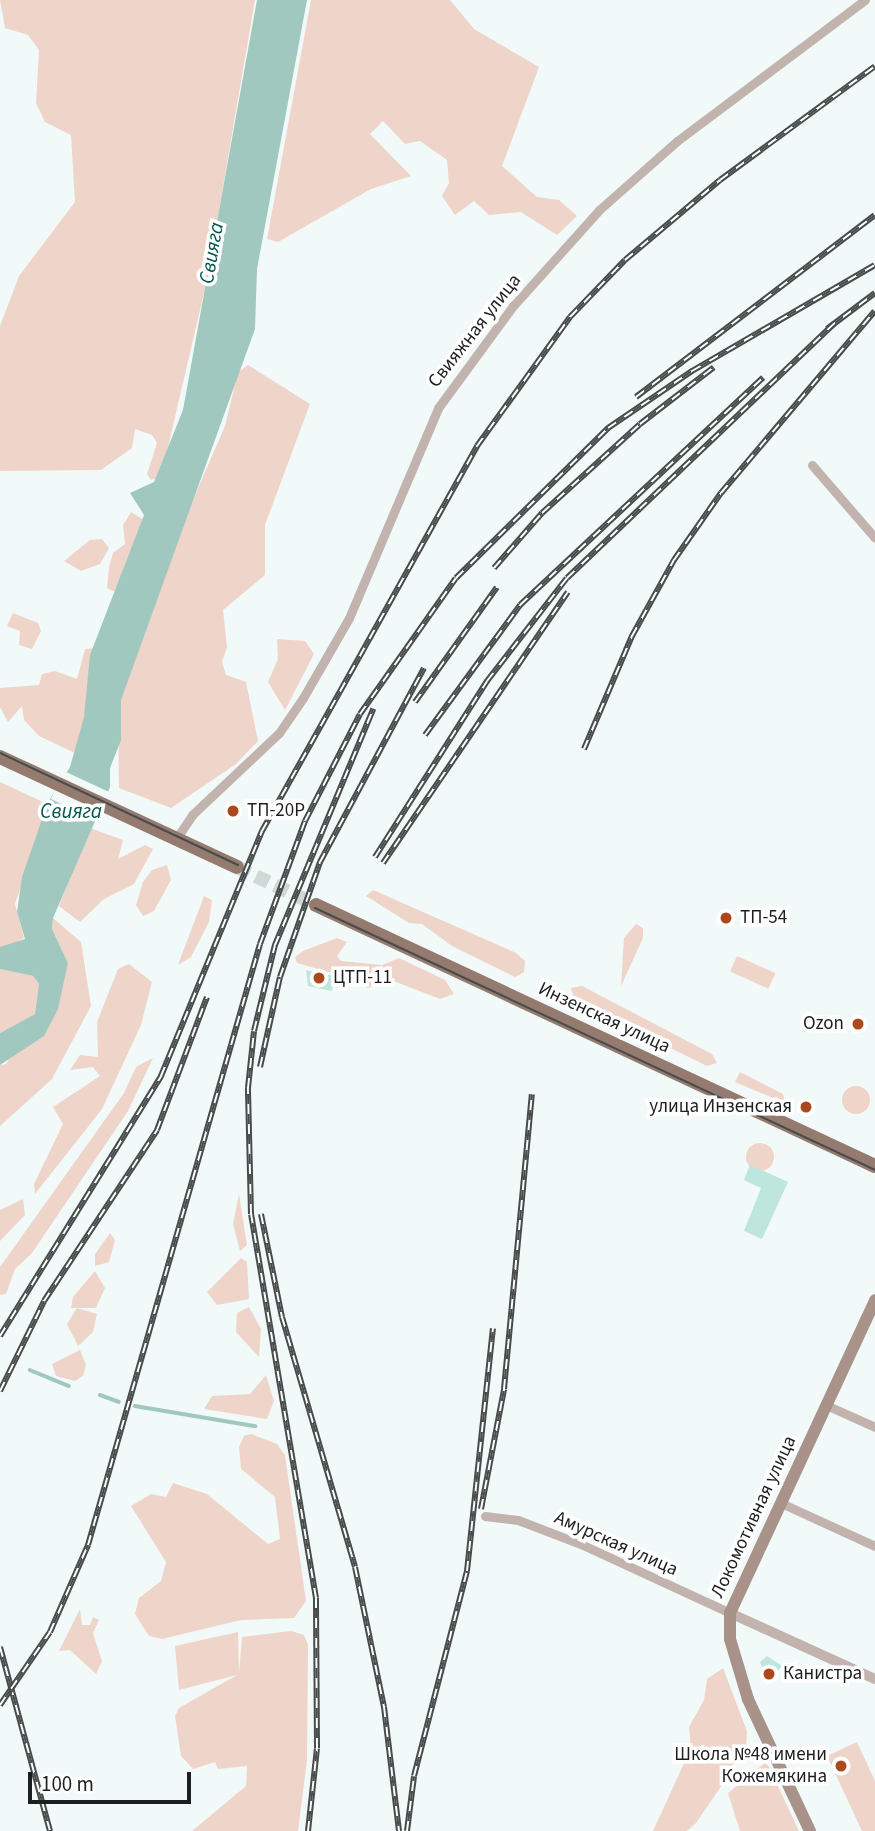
<!DOCTYPE html>
<html>
<head>
<meta charset="utf-8">
<style>
  body { margin:0 }
  #map { position:relative; width:875px; height:1831px; overflow:hidden; background:#f1faf8; font-family:"Source Sans 3",sans-serif }
  div>[style] { position:absolute }
  .green>* { inset:0; background:#efd4ca; transform-origin:0 0 }
  .round { border-radius:50% }
  .water>* { inset:0; background:#a1c8bf }
  .pier>* { inset:0; background:#f1faf8; transform-origin:0 0 }
  .stream>* { height:3.5px; margin:-1.75px; padding:0 1.75px; transform-origin:1.75px; border-radius:1.75px; background:#a1c8bf }
  .building>* { inset:0; background:#bee6dd }
  .primary-tunnel>* { height:14px; margin-top:-7px; transform-origin:0; background:repeating-linear-gradient(90deg,#d1d9d7 0 14px,transparent 0 21px) }
  .minor>* { height:9px; margin:-4.5px; padding:0 4.5px; transform-origin:4.5px; border-radius:4.5px; background:#c3b3ae }
  .tertiary>* { height:10px; margin:-5px; padding:0 5px; transform-origin:5px; border-radius:5px; background:#c3b3ae }
  .secondary>* { height:12px; margin:-6px; padding:0 6px; transform-origin:6px; border-radius:6px; background:#a8928a }
  .primary>* { height:14px; margin:-7px; padding:0 7px; transform-origin:7px; border-radius:7px; background:#957a70 }
  .tram>* { height:2px; margin:-1px; padding:0 1px; transform-origin:1px; border-radius:1px; background:#474b4a }
  .rail>* { height:6px; margin-top:-3px; transform-origin:0; background:repeating-linear-gradient(90deg,#fff 0 10px,#474b4a 0 20px); box-sizing:border-box; border-block:2px solid #474b4a }
  .dots>* { width:19px; height:19px; translate:-50% -50%; box-sizing:border-box; border:4px solid #fff; border-radius:50% }
  span { translate:-50% -50%; white-space:nowrap; text-align:center; line-height:1.15; -webkit-text-stroke:7px #fff; paint-order:stroke }
  .street-label { font-size:19px; color:#1c1f1e }
  .poi-label { font-size:19px; color:#1c1f1e }
  .left { translate:0 -50%; text-align:left }
  .right { translate:-100% -50%; text-align:right }
  .water-label { font-size:21px; color:#02564b; font-style:italic }
  .scale { position:absolute; left:28px; top:1772px; width:163px; height:32px; box-sizing:border-box; border:4px solid #1c1f1e; border-top:0; padding-left:9px; font-size:21px; line-height:24px; white-space:nowrap; color:#1c1f1e; -webkit-text-stroke:5px #fff; paint-order:stroke }
</style>
</head>
<body>
<div id="map">
  <div class="green">
    <i style="clip-path:polygon(0 0,255px 0,207px 280px,161px 477px,151px 480px,147px 474px,157px 443px,152px 435px,135px 429px,132px 448px,101px 470px,0 471px,0 326px,19px 276px,75px 202px,71px 135px,45px 122px,36px 103px,39px 50px,28px 35px,5px 28px)"></i>
    <i style="clip-path:polygon(311px 0,450px 0,474px 29px,539px 67px,502px 166px,537px 197px,559px 200px,577px 216px,557px 235px,521px 212px,489px 215px,474px 201px,455px 215px,442px 196px,449px 183px,447px 160px,420px 141px,405px 144px,383px 121px,370px 134px,411px 176px,371px 189px,278px 242px,267px 239px)"></i>
    <i style="clip-path:polygon(248px 365px,310px 404px,265px 525px,265px 575px,223px 610px,227px 647px,222px 662px,226px 675px,246px 682px,258px 741px,236px 764px,171px 808px,119px 788px,118px 703px,179px 532px,225px 426px,238px 372px)"></i>
    <i style="clip-path:polygon(131px 512px,144px 520px,123px 569px,122px 588px,113px 591px,107px 588px,109px 567px,113px 553px,125px 544px,123px 525px)"></i>
    <i style="clip-path:polygon(102px 539px,109px 548px,100px 564px,81px 571px,64px 561px,90px 540px)"></i>
    <i style="clip-path:polygon(13px 613px,38px 623px,41px 631px,32px 649px,19px 645px,20px 631px,7px 626px)"></i>
    <i style="clip-path:polygon(277px 639px,305px 641px,314px 654px,285px 710px,268px 682px,278px 659px)"></i>
    <i style="clip-path:polygon(97px 648px,81px 756px,39px 736px,24px 720px,22px 706px,8px 722px,0 707px,0 688px,39px 685px,42px 674px,55px 671px,77px 679px,85px 649px)"></i>
    <i style="clip-path:polygon(0 782px,41px 801px,46px 814px,15px 904px,24px 938px,0 951px)"></i>
    <i style="clip-path:polygon(90px 828px,123px 840px,118px 859px,145px 845px,153px 849px,134px 884px,104px 899px,80px 922px,59px 906px)"></i>
    <i style="clip-path:polygon(167px 865px,171px 880px,154px 911px,143px 916px,136px 905px,143px 882px,152px 870px)"></i>
    <i style="clip-path:polygon(373px 890px,516px 953px,525px 961px,524px 972px,515px 977px,452px 946px,422px 924px,409px 923px,366px 896px)"></i>
    <i style="clip-path:polygon(204px 896px,212px 900px,209px 922px,191px 957px,178px 965px)"></i>
    <i style="clip-path:polygon(53px 918px,81px 942px,91px 1006px,52px 1079px,0 1126px,0 1065px,6px 1064px,68px 963px,52px 929px)"></i>
    <i style="clip-path:polygon(636px 924px,643px 928px,643px 938px,621px 986px,624px 938px)"></i>
    <i style="clip-path:polygon(337px 938px,347px 942px,337px 956px,341px 961px,382px 965px,399px 958px,445px 980px,454px 994px,440px 999px,391px 980px,368px 988px,361px 980px,336px 981px,336px 974px,297px 963px,295px 957px,303px 951px)"></i>
    <i style="left:737px;top:956px;width:42px;height:17px;rotate:24deg"></i>
    <i style="clip-path:polygon(129px 964px,152px 982px,141px 1025px,102px 1109px,35px 1194px,34px 1184px,63px 1124px,53px 1107px,100px 1076px,93px 1067px,70px 1070px,80px 1055px,98px 1057px,97px 1022px,118px 969px)"></i>
    <i style="clip-path:polygon(0 969px,33px 976px,39px 984px,35px 1014px,0 1033px)"></i>
    <i style="clip-path:polygon(582px 986px,712px 1054px,717px 1063px,707px 1066px,575px 1001px,571px 988px)"></i>
    <i style="clip-path:polygon(153px 1058px,128px 1111px,32px 1253px,15px 1269px,6px 1294px,0 1295px,0 1267px,124px 1093px,136px 1067px)"></i>
    <i style="clip-path:polygon(740px 1072px,783px 1094px,785px 1103px,735px 1082px)"></i>
    <i class="round" style="left:842px;top:1086px;width:28px;height:28px"></i>
    <i class="round" style="left:746px;top:1143px;width:28px;height:28px"></i>
    <i style="clip-path:polygon(239px 1194px,247px 1245px,240px 1251px,233px 1224px)"></i>
    <i style="clip-path:polygon(23px 1199px,25px 1215px,0 1241px,0 1210px)"></i>
    <i style="clip-path:polygon(110px 1233px,115px 1240px,109px 1262px,95px 1266px,95px 1254px)"></i>
    <i style="clip-path:polygon(241px 1258px,247px 1262px,249px 1299px,217px 1305px,207px 1292px)"></i>
    <i style="clip-path:polygon(95px 1271px,105px 1288px,96px 1308px,71px 1308px,73px 1297px)"></i>
    <i style="clip-path:polygon(249px 1307px,261px 1329px,259px 1357px,236px 1332px,237px 1313px)"></i>
    <i style="clip-path:polygon(77px 1308px,97px 1314px,93px 1332px,78px 1346px,67px 1324px)"></i>
    <i style="clip-path:polygon(80px 1350px,86px 1365px,83px 1376px,75px 1381px,56px 1376px,52px 1364px)"></i>
    <i style="clip-path:polygon(266px 1375px,274px 1401px,267px 1419px,204px 1409px,212px 1396px,250px 1394px)"></i>
    <i style="clip-path:polygon(251px 1434px,277px 1444px,285px 1455px,306px 1601px,294px 1618px,241px 1620px,162px 1639px,149px 1636px,135px 1614px,139px 1598px,161px 1581px,166px 1562px,131px 1506px,151px 1494px,166px 1497px,173px 1483px,207px 1494px,268px 1544px,280px 1539px,275px 1497px,241px 1469px,239px 1447px,244px 1436px)"></i>
    <i style="clip-path:polygon(80px 1609px,82px 1625px,90px 1625px,93px 1617px,99px 1620px,93px 1633px,102px 1661px,96px 1674px,70px 1650px,59px 1651px)"></i>
    <i style="clip-path:polygon(291px 1631px,304px 1635px,308px 1645px,307px 1760px,298px 1831px,192px 1831px,246px 1786px,247px 1766px,218px 1769px,215px 1762px,193px 1769px,181px 1756px,175px 1716px,179px 1708px,237px 1675px,179px 1690px,175px 1646px,238px 1632px,239px 1673px,242px 1637px)"></i>
    <i style="clip-path:polygon(723px 1668px,747px 1731px,746px 1750px,696px 1823px,687px 1831px,653px 1831px,691px 1748px,689px 1727px,704px 1700px,707px 1679px)"></i>
    <i style="clip-path:polygon(857px 1742px,875px 1781px,875px 1831px,862px 1831px,827px 1756px)"></i>
    <i style="clip-path:polygon(765px 1763px,769px 1767px,799px 1831px,740px 1831px,728px 1793px)"></i>
  </div>
  <div class="water">
    <i style="clip-path:polygon(257px 0,307px 0,257px 269px,255px 329px,121px 700px,121px 740px,110px 768px,110px 787px,53px 918px,52px 929px,68px 963px,58px 1009px,44px 1036px,0 1065px,0 1033px,35px 1014px,39px 984px,33px 976px,0 969px,0 947px,25px 939px,17px 912px,22px 877px,48px 802px,70px 767px,84px 717px,90px 655px,144px 515px,130px 493px,154px 482px,183px 410px)"></i>
  </div>
  <div class="pier">
    <i style="left:64px;top:771px;width:52px;height:31px;rotate:25deg"></i>
  </div>
  <div class="stream">
    <i style="left:30px;top:1370px;width:42px;rotate:22.3deg"></i>
    <i style="left:100px;top:1395px;width:20px;rotate:20deg"></i>
    <i style="left:135px;top:1406px;width:122px;rotate:9.5deg"></i>
  </div>
  <div class="building">
    <i style="clip-path:polygon(306px 970px,335px 976px,332px 991px,308px 986px)"></i>
    <i style="clip-path:polygon(750px 1165px,788px 1182px,762px 1239px,744px 1231px,761px 1188px,744px 1180px)"></i>
    <i style="clip-path:polygon(767px 1656px,782px 1666px,767px 1682px,760px 1662px)"></i>
  </div>
  <div class="primary-tunnel">
    <i style="left:237px;top:867px;width:88px;rotate:25.7deg"></i>
  </div>
  <div class="minor">
    <i style="left:812px;top:465px;width:96px;rotate:49.2deg"></i>
    <i style="left:176px;top:839px;width:30px;rotate:-56deg"></i>
    <i style="left:193px;top:814px;width:118px;rotate:-43.3deg"></i>
    <i style="left:279px;top:733px;width:42px;rotate:-55.6deg"></i>
    <i style="left:303px;top:698px;width:92px;rotate:-60.1deg"></i>
    <i style="left:349px;top:618px;width:228px;rotate:-67deg"></i>
    <i style="left:438px;top:408px;width:127px;rotate:-53.7deg"></i>
    <i style="left:513px;top:306px;width:129px;rotate:-48.1deg"></i>
    <i style="left:599px;top:210px;width:104px;rotate:-41.5deg"></i>
    <i style="left:677px;top:141px;width:235px;rotate:-36.9deg"></i>
    <i style="left:826px;top:1405px;width:54px;rotate:24.2deg"></i>
    <i style="left:781px;top:1503px;width:103px;rotate:24.6deg"></i>
    <i style="left:485px;top:1516px;width:33px;rotate:7deg"></i>
    <i style="left:518px;top:1520px;width:70px;rotate:21deg"></i>
    <i style="left:583px;top:1545px;width:162px;rotate:24.8deg"></i>
  </div>
  <div class="tertiary">
    <i style="left:730px;top:1613px;width:159px;rotate:24.5deg"></i>
  </div>
  <div class="secondary">
    <i style="left:810px;top:1831px;width:146px;rotate:-115.2deg"></i>
    <i style="left:748px;top:1699px;width:63px;rotate:-106.7deg"></i>
    <i style="left:730px;top:1639px;width:26px;rotate:-90deg"></i>
    <i style="left:730px;top:1613px;width:345px;rotate:-65.1deg"></i>
  </div>
  <div class="primary">
    <i style="left:0;top:757px;width:261px;rotate:24.9deg"></i>
    <i style="left:316px;top:905px;width:617px;rotate:25.03deg"></i>
  </div>
  <div class="tram">
    <i style="left:0;top:753px;width:263px;rotate:25.2deg"></i>
    <i style="left:315px;top:908px;width:618px;rotate:25.07deg"></i>
  </div>
  <div class="rail">
    <i style="left:827px;top:329px;width:60px;rotate:-36.9deg"></i>
    <i style="left:636px;top:397px;width:300px;rotate:-37.3deg"></i>
    <i style="left:494px;top:568px;width:73px;rotate:-48.9deg"></i>
    <i style="left:542px;top:513px;width:132px;rotate:-42.2deg"></i>
    <i style="left:640px;top:424px;width:93px;rotate:-37.6deg"></i>
    <i style="left:415px;top:702px;width:141px;rotate:-54.5deg"></i>
    <i style="left:425px;top:735px;width:161px;rotate:-53.8deg"></i>
    <i style="left:520px;top:605px;width:333px;rotate:-43.1deg"></i>
    <i style="left:584px;top:749px;width:123px;rotate:-67deg"></i>
    <i style="left:632px;top:636px;width:87px;rotate:-61.1deg"></i>
    <i style="left:674px;top:560px;width:82px;rotate:-55deg"></i>
    <i style="left:721px;top:493px;width:238px;rotate:-49.8deg"></i>
    <i style="left:375px;top:857px;width:209px;rotate:-57.5deg"></i>
    <i style="left:487px;top:681px;width:130px;rotate:-52.2deg"></i>
    <i style="left:567px;top:578px;width:369px;rotate:-43.6deg"></i>
    <i style="left:383px;top:863px;width:328px;rotate:-55.7deg"></i>
    <i style="left:260px;top:1067px;width:92px;rotate:-77.5deg"></i>
    <i style="left:280px;top:977px;width:122px;rotate:-70.8deg"></i>
    <i style="left:320px;top:862px;width:220px;rotate:-61.8deg"></i>
    <i style="left:261px;top:1214px;width:105px;rotate:78.5deg"></i>
    <i style="left:282px;top:1317px;width:260px;rotate:73.7deg"></i>
    <i style="left:355px;top:1567px;width:143px;rotate:78.3deg"></i>
    <i style="left:384px;top:1707px;width:125px;rotate:83.1deg"></i>
    <i style="left:0;top:1336px;width:306px;rotate:-58.2deg"></i>
    <i style="left:161px;top:1076px;width:265px;rotate:-67.6deg"></i>
    <i style="left:262px;top:831px;width:441px;rotate:-60.8deg"></i>
    <i style="left:477px;top:446px;width:159px;rotate:-54.2deg"></i>
    <i style="left:570px;top:317px;width:79px;rotate:-46deg"></i>
    <i style="left:625px;top:260px;width:124px;rotate:-40.1deg"></i>
    <i style="left:720px;top:180px;width:192px;rotate:-36.3deg"></i>
    <i style="left:0;top:1391px;width:100px;rotate:-63.9deg"></i>
    <i style="left:44px;top:1301px;width:205px;rotate:-56.5deg"></i>
    <i style="left:157px;top:1130px;width:142px;rotate:-69.4deg"></i>
    <i style="left:481px;top:1509px;width:122px;rotate:-79.1deg"></i>
    <i style="left:504px;top:1389px;width:296px;rotate:-84.6deg"></i>
    <i style="left:0;top:1647px;width:191px;rotate:74.8deg"></i>
    <i style="left:0;top:1705px;width:88px;rotate:-55.6deg"></i>
    <i style="left:50px;top:1632px;width:95px;rotate:-66.4deg"></i>
    <i style="left:88px;top:1545px;width:625px;rotate:-74.03deg"></i>
    <i style="left:260px;top:944px;width:131px;rotate:-69.9deg"></i>
    <i style="left:305px;top:821px;width:120px;rotate:-62.8deg"></i>
    <i style="left:360px;top:714px;width:166px;rotate:-54.8deg"></i>
    <i style="left:456px;top:578px;width:214px;rotate:-44.6deg"></i>
    <i style="left:608px;top:428px;width:102px;rotate:-34.2deg"></i>
    <i style="left:692px;top:371px;width:211px;rotate:-30.1deg"></i>
    <i style="left:308px;top:1831px;width:83px;rotate:-83.8deg"></i>
    <i style="left:317px;top:1748px;width:150px;rotate:-90.4deg"></i>
    <i style="left:316px;top:1598px;width:389px;rotate:-99.6deg"></i>
    <i style="left:251px;top:1214px;width:126px;rotate:-91.4deg"></i>
    <i style="left:248px;top:1088px;width:57px;rotate:-84deg"></i>
    <i style="left:254px;top:1031px;width:89px;rotate:-76.3deg"></i>
    <i style="left:275px;top:945px;width:256px;rotate:-67.4deg"></i>
    <i style="left:407px;top:1831px;width:55px;rotate:-82.7deg"></i>
    <i style="left:414px;top:1776px;width:212px;rotate:-75.5deg"></i>
    <i style="left:467px;top:1571px;width:244px;rotate:-83.9deg"></i>
  </div>
  <div class="dots">
    <i style="left:233px;top:811px;background:#ad481c"></i>
    <i style="left:726px;top:918px;background:#ad481c"></i>
    <i style="left:319px;top:978px;background:#ad481c"></i>
    <i style="left:858px;top:1024px;background:#ad481c"></i>
    <i style="left:806px;top:1107px;background:#ad481c"></i>
    <i style="left:769px;top:1674px;background:#ad481c"></i>
    <i style="left:841px;top:1766px;background:#ad481c"></i>
  </div>
  <div class="street-label">
    <span style="left:475px;top:331px;rotate:-52deg">Свияжная улица</span>
    <span style="left:604px;top:1018px;rotate:25deg">Инзенская улица</span>
    <span style="left:754px;top:1517px;rotate:-65deg">Локомотивная улица</span>
    <span style="left:616px;top:1544px;rotate:24deg">Амурская улица</span>
  </div>
  <div class="poi-label">
    <span class="left" style="left:247px;top:811px">ТП-20Р</span>
    <span class="left" style="left:740px;top:918px">ТП-54</span>
    <span class="left" style="left:333px;top:978px">ЦТП-11</span>
    <span class="right" style="left:844px;top:1024px">Ozon</span>
    <span class="right" style="left:792px;top:1107px">улица Инзенская</span>
    <span class="left" style="left:783px;top:1674px">Канистра</span>
    <span class="right" style="left:827px;top:1766px">Школа №48 имени<br>Кожемякина</span>
  </div>
  <div class="water-label">
    <span style="left:211px;top:253px;rotate:-80deg">Свияга</span>
    <span style="left:71px;top:811px">Свияга</span>
  </div>
  <div class="scale">100 m</div>
</div>
</body>
</html>
